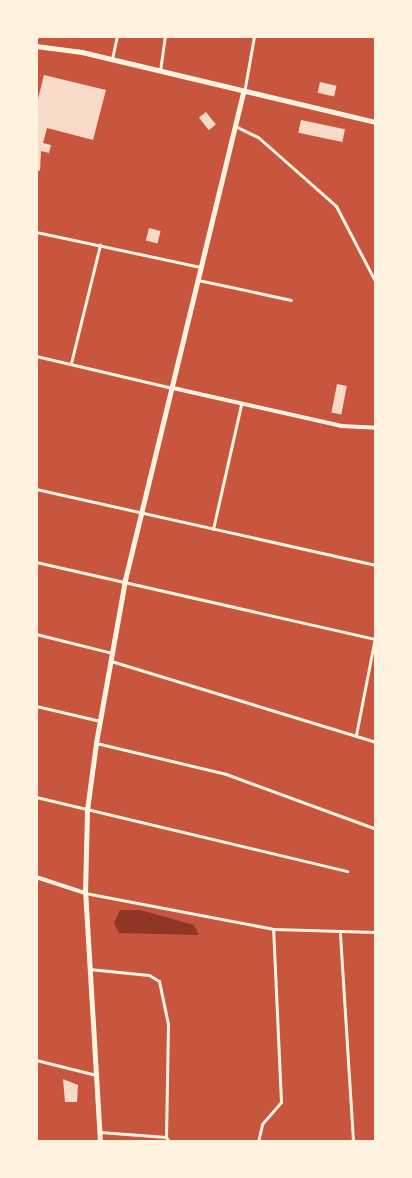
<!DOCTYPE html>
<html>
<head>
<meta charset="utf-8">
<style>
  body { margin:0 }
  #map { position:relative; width:412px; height:1178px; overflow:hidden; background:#c8553d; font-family:"Work Sans",sans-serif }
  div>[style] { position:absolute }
  .water>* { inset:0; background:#8f3625 }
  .building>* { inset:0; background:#f7dbc8; transform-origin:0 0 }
  .minor>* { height:3px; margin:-1.5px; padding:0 1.5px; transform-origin:1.5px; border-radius:1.5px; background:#fff3e0 }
  .tertiary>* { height:4px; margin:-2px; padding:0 2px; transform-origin:2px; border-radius:2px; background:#fff3e0 }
  .secondary>* { height:4.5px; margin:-2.25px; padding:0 2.25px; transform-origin:2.25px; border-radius:2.25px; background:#fff3e0 }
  span { translate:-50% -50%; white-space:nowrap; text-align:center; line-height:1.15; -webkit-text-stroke:5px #fff3e0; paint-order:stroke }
  .frame { position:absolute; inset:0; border:38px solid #fff3e0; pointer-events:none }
</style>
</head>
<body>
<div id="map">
  <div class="water">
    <i style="clip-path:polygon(120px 910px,140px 910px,194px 925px,199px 935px,119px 933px,114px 923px)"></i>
  </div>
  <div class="building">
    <i style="clip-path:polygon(44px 75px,106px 90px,93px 140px,47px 128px,43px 143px,51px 145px,49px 153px,41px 151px,40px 171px,36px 170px,36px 107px)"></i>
    <i style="left:320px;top:82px;width:17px;height:11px;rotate:13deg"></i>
    <i style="left:206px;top:112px;width:16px;height:9px;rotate:52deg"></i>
    <i style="left:301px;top:120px;width:45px;height:13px;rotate:12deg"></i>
    <i style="left:149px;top:228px;width:12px;height:13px;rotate:14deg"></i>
    <i style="left:337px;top:384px;width:10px;height:29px;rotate:11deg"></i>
    <i style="clip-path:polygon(63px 1079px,78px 1085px,77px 1102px,65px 1102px)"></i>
  </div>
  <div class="minor">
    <i style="left:36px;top:39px;width:3px;rotate:-72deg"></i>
    <i style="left:36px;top:48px;width:16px;rotate:90deg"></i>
    <i style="left:112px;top:59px;width:24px;rotate:-78deg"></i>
    <i style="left:160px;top:71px;width:35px;rotate:-82deg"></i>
    <i style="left:244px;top:93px;width:58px;rotate:-80deg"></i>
    <i style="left:235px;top:126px;width:25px;rotate:26deg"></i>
    <i style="left:258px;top:137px;width:104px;rotate:41.5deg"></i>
    <i style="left:336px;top:206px;width:87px;rotate:62.5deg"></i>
    <i style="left:36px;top:232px;width:168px;rotate:12deg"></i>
    <i style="left:198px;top:280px;width:95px;rotate:12.1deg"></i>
    <i style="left:36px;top:356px;width:140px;rotate:13.2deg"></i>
    <i style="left:71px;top:363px;width:122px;rotate:-76.2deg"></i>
    <i style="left:36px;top:489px;width:348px;rotate:12.6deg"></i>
    <i style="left:213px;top:529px;width:127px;rotate:-77.3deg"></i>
    <i style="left:36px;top:562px;width:347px;rotate:12.8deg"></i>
    <i style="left:36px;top:634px;width:78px;rotate:14deg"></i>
    <i style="left:111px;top:661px;width:277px;rotate:17deg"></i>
    <i style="left:36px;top:706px;width:66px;rotate:13.2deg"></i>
    <i style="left:356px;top:735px;width:105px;rotate:-79deg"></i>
    <i style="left:96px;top:743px;width:134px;rotate:13.4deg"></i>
    <i style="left:226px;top:774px;width:160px;rotate:20.1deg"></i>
    <i style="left:36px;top:797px;width:320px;rotate:13.4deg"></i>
    <i style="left:85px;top:893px;width:191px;rotate:10.8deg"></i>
    <i style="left:273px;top:929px;width:103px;rotate:1.7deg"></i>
    <i style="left:340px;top:934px;width:208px;rotate:86.4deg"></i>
    <i style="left:89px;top:969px;width:60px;rotate:5.7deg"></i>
    <i style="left:149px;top:975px;width:12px;rotate:31deg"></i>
    <i style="left:159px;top:981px;width:44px;rotate:78.2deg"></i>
    <i style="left:168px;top:1024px;width:113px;rotate:91deg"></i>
    <i style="left:36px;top:1060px;width:62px;rotate:14deg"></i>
    <i style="left:100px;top:1132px;width:66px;rotate:4.3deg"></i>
    <i style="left:166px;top:1137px;width:6px;rotate:59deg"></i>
    <i style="left:258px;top:1142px;width:18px;rotate:-77deg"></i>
    <i style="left:262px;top:1124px;width:29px;rotate:-49deg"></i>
    <i style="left:281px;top:1102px;width:173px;rotate:-92.6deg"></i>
  </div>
  <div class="tertiary">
    <i style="left:173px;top:388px;width:172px;rotate:12.7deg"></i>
    <i style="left:341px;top:426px;width:35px;rotate:3deg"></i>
    <i style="left:36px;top:877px;width:52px;rotate:18.1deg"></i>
  </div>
  <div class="secondary">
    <i style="left:36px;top:46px;width:46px;rotate:7.4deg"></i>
    <i style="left:82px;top:52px;width:302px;rotate:13.4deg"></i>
    <i style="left:100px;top:1142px;width:249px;rotate:-93.4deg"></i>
    <i style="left:85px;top:893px;width:83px;rotate:-88.6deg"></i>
    <i style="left:87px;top:810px;width:68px;rotate:-82.3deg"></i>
    <i style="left:96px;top:743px;width:166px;rotate:-79.9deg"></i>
    <i style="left:125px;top:580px;width:501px;rotate:-76.38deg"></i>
  </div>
  <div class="frame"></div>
</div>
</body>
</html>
